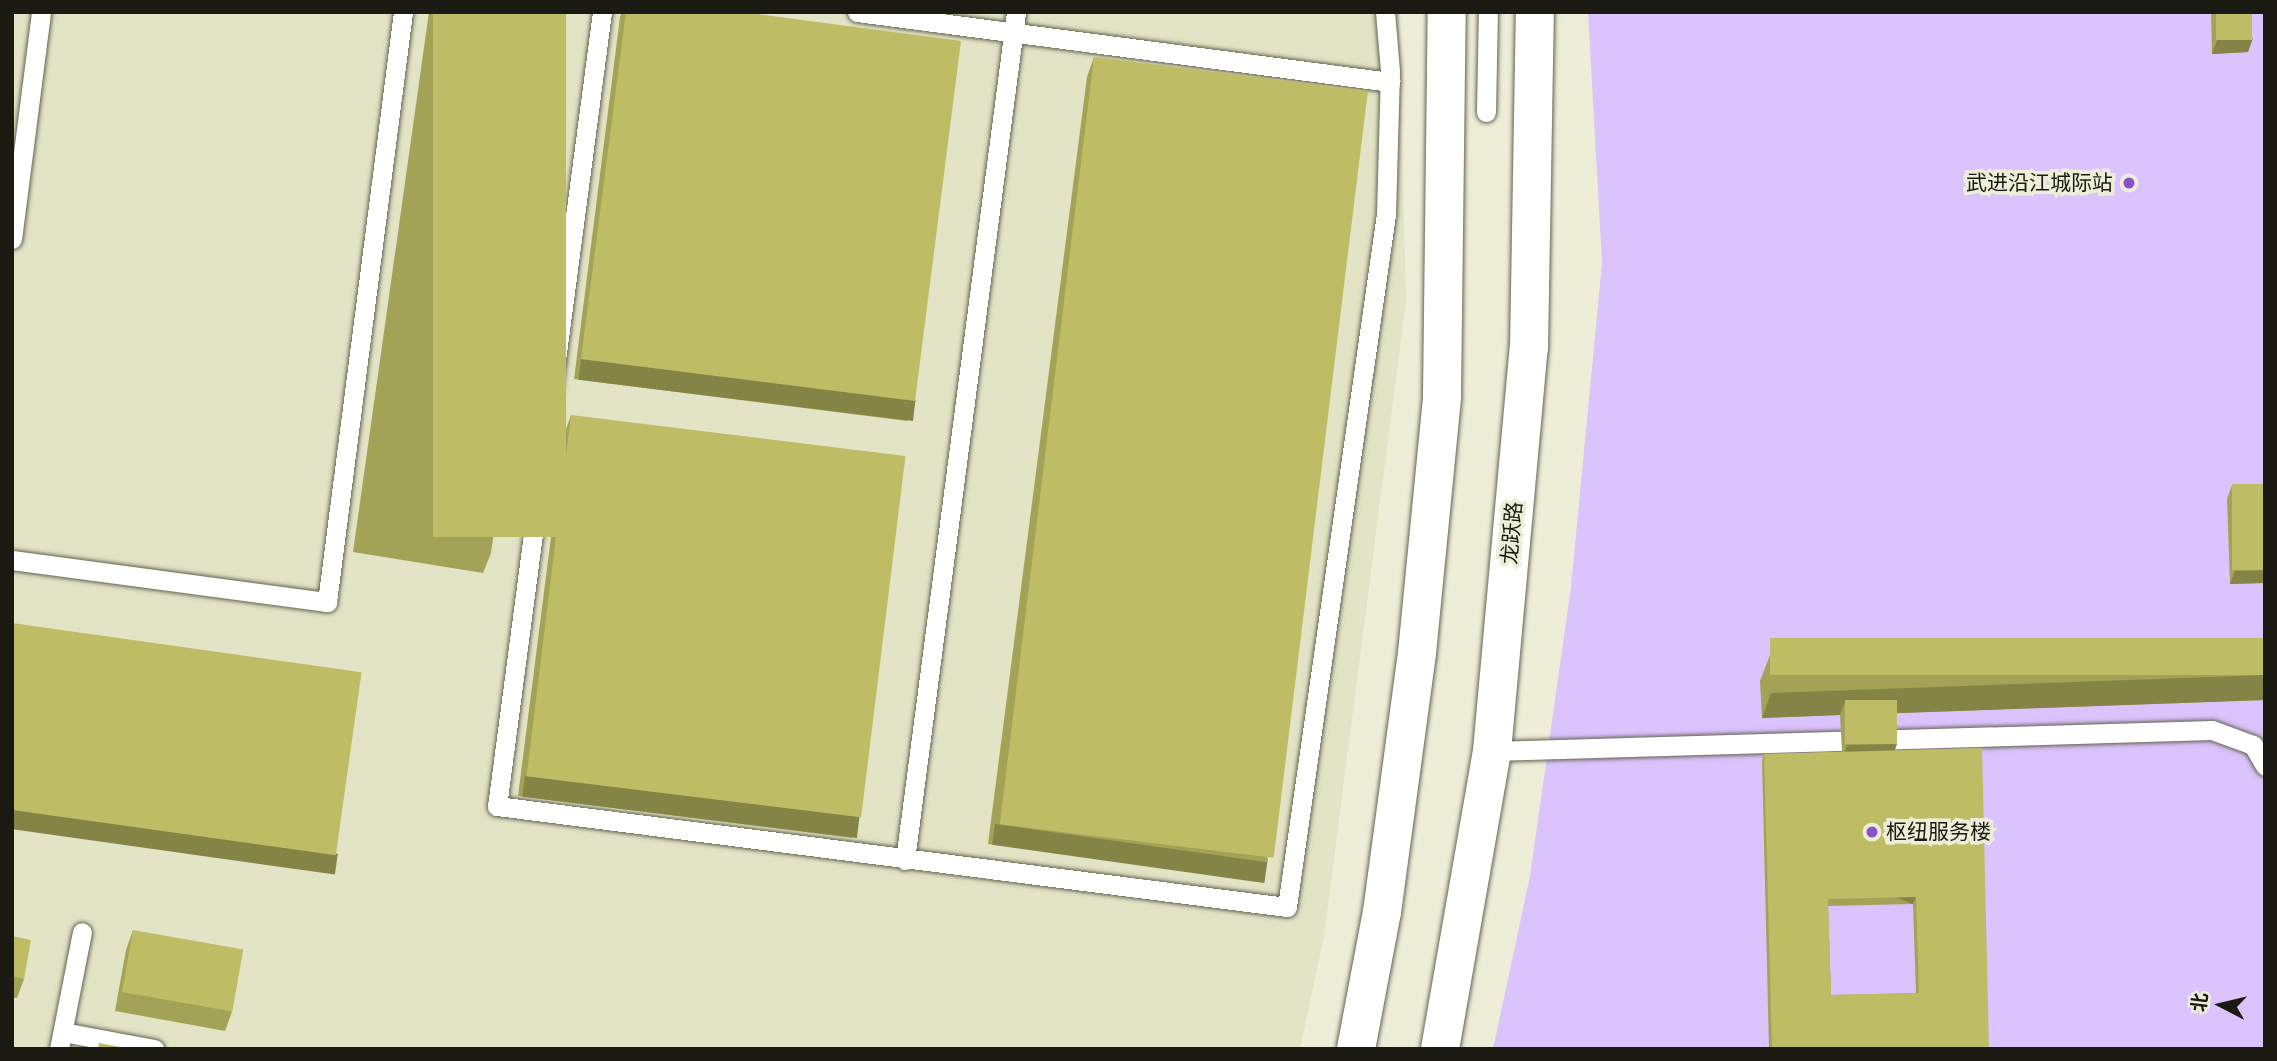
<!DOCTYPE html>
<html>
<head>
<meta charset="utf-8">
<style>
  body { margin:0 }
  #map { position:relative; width:2277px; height:1061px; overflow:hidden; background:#eeeed8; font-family:"DM Sans","Noto Sans SC",sans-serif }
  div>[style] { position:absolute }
  .built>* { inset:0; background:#e3e4c6 }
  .green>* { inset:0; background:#dbc3fe }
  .roads { filter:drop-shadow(0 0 2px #646451) drop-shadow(0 0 2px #646451) }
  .lane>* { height:19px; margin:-9.5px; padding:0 9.5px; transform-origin:9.5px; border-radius:9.5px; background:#fff }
  .secondary>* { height:38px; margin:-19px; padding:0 19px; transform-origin:19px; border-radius:19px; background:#fff }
  .wall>* { inset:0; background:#a3a357 }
  .shaded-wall>* { inset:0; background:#858447; transform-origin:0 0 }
  .building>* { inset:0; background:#bebd65; transform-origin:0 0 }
  .dots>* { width:19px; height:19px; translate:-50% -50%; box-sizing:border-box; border:4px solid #eeeed8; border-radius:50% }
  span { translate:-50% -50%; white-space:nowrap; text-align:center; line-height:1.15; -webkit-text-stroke:7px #eeeed8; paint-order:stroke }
  .poi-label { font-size:21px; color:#1a1a13 }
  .right { translate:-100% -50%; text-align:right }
  .left { translate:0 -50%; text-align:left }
  .street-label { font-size:21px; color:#1a1a13 }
  .frame { position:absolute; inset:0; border:14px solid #1a1a13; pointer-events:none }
  .north { position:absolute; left:2186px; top:970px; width:70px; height:70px; -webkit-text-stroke:5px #eeeed8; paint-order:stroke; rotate:277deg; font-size:19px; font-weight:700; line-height:28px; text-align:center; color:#1a1a13 }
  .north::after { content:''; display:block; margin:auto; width:24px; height:32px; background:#1a1a13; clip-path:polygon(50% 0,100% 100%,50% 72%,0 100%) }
</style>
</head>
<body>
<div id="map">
  <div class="built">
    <i style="clip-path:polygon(12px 12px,1399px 12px,1406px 301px,1324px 936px,1300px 1049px,12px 1049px)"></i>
  </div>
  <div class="green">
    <i style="clip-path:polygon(1588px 12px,2265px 12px,2265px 1049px,1493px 1049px,1530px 876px,1571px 587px,1602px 263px)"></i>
  </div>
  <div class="roads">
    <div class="lane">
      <i style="left:602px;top:12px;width:801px;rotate:97.53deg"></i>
      <i style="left:497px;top:806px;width:796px;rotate:7.29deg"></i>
      <i style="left:1287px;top:907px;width:700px;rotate:-81.87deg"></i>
      <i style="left:1386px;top:214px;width:143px;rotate:-88.4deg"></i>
      <i style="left:1390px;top:71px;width:59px;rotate:-94.8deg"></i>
      <i style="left:857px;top:12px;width:538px;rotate:7.48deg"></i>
      <i style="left:1486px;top:112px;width:100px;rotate:-88.9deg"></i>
      <i style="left:12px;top:239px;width:229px;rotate:-82.7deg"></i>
      <i style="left:12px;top:560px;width:318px;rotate:7.6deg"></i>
      <i style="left:327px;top:602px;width:595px;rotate:-82.66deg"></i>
      <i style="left:1492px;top:751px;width:720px;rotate:-1.67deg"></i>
      <i style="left:2212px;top:730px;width:44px;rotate:20.1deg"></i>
      <i style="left:2253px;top:745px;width:24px;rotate:60deg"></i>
      <i style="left:905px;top:860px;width:855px;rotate:-82.54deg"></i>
      <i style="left:63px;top:1032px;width:93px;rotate:10.6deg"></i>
      <i style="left:59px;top:1049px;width:119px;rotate:-78.9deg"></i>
    </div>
    <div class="secondary">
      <i style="left:1356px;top:1049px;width:139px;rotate:-79.3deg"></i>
      <i style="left:1382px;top:912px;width:261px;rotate:-82.3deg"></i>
      <i style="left:1417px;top:653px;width:258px;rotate:-84.4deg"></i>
      <i style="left:1442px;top:396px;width:384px;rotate:-89.3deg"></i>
      <i style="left:1440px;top:1049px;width:303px;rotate:-80.1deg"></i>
      <i style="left:1492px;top:751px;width:405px;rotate:-84.8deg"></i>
      <i style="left:1529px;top:348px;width:336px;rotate:-89deg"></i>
    </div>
  </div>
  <div class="wall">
    <i style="clip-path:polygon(429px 12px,566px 12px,491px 553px,483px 573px,353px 552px)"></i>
    <i style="clip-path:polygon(622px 12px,742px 12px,915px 401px,907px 421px,574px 379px,620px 17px)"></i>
    <i style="clip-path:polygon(2211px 12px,2252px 12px,2248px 52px,2212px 54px)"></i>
    <i style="clip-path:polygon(1094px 57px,1268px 860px,1261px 880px,988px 844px,1087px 77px)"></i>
    <i style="clip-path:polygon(571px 415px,859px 819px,852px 838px,518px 796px,564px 435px)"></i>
    <i style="clip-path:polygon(2265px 484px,2265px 583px,2230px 584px,2227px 499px,2232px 485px)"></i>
    <i style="clip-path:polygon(evenodd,2265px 638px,2265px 700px,1897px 713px,1895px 750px,1989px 1049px,1769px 1049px,1762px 761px,1764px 754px,1842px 752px,1840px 715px,1762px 718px,1760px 681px,1770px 655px,2265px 638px,1913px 904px,1916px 993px,1831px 995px,1828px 906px,1913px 904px)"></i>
    <i style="clip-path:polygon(133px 930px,232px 1012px,225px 1031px,115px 1011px,126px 950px)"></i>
    <i style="clip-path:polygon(12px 936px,24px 979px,17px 998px,12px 998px)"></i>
  </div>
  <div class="shaded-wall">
    <i style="clip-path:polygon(2253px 38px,2248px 52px,2212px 54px,2217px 40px)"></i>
    <i style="left:581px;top:359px;width:337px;height:21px;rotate:7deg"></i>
    <i style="clip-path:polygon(2265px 570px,2265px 583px,2230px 584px,2235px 571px)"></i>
    <i style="clip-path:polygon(2265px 675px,2265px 700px,1846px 715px,1845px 702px,1840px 715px,1762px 718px,1771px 693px)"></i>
    <i style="clip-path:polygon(1897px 744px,1892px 758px,1842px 759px,1847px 745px)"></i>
    <i style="left:525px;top:776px;width:337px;height:21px;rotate:7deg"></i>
    <i style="left:12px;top:808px;width:329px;height:21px;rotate:8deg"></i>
    <i style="left:995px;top:824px;width:275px;height:21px;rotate:8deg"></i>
    <i style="left:1916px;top:897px;width:8px;height:88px;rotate:113deg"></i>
  </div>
  <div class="building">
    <i style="left:433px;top:12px;width:133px;height:525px"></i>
    <i style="clip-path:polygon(626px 12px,742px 12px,961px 41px,915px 401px,581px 359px)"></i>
    <i style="left:2216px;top:12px;width:36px;height:28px"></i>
    <i style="left:1094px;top:57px;width:276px;height:773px;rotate:7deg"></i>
    <i style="left:571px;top:415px;width:337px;height:364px;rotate:7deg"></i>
    <i style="left:2265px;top:484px;width:86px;height:33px;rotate:90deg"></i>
    <i style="left:12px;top:623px;width:353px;height:185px;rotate:8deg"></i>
    <i style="left:2265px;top:638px;width:37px;height:495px;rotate:90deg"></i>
    <i style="left:1897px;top:700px;width:44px;height:52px;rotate:90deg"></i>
    <i style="clip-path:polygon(evenodd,1982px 748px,1989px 1049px,1772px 1049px,1764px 754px,1982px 748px,1916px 897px,1919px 993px,1831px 995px,1828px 899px,1916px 897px)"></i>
    <i style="left:133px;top:930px;width:112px;height:63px;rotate:10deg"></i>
    <i style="clip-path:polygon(12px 936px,31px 940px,24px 979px,12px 976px)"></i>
    <i style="clip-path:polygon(99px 1043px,131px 1049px,98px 1049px)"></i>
  </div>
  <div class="dots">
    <i style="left:2129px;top:183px;background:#8a51c8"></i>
    <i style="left:1872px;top:832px;background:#8a51c8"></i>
  </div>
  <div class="poi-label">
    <span class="right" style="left:2113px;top:183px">武进沿江城际站</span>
    <span class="left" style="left:1886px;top:832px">枢纽服务楼</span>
  </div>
  <div class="street-label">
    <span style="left:1512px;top:533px;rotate:-85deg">龙跃路</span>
  </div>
  <div class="frame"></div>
  <div class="north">北</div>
</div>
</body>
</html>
